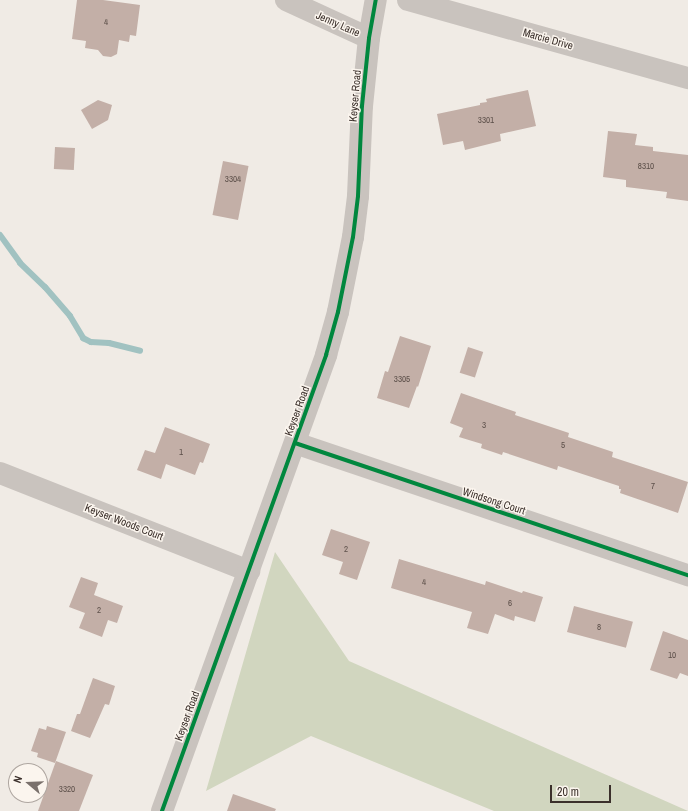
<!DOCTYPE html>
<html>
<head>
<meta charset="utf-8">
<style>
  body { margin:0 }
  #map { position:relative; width:688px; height:811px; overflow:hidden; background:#f0ebe5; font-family:"Archivo Narrow",sans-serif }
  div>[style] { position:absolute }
  .green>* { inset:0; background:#d1d6bf }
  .stream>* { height:6px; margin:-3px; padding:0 3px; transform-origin:3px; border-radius:3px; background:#a1c2c1 }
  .building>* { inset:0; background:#c3afa7; transform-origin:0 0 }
  .street>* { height:22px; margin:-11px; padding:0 11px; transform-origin:11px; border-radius:11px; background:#c9c3be }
  .cycleway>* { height:4px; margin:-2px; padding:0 2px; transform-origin:2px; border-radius:2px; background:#00873e }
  span { translate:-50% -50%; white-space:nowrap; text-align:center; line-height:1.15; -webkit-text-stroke:3px #fbf5ee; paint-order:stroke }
  .number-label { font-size:9px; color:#5d504a }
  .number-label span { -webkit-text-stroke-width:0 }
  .street-label { font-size:11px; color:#3b302b }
  .north { position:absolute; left:8px; top:763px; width:40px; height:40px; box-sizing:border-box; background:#fbf5ee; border:1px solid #aea6a0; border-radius:50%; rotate:289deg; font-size:11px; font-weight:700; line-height:16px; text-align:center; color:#3b302b }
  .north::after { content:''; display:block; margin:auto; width:14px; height:18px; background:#7a716c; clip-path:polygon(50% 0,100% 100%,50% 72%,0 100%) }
  .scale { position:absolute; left:550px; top:785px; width:61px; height:18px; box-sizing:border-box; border:2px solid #3b302b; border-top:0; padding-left:5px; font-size:12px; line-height:14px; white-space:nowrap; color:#3b302b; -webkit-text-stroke:3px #fbf5ee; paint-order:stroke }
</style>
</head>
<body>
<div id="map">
  <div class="green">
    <i style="clip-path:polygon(275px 552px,349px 661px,688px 811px,494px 811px,311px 736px,206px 791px)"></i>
  </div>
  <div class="stream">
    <i style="left:0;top:235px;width:34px;rotate:54deg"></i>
    <i style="left:20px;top:263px;width:35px;rotate:44deg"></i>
    <i style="left:45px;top:287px;width:38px;rotate:49deg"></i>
    <i style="left:70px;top:316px;width:26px;rotate:59deg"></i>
    <i style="left:83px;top:338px;width:9px;rotate:27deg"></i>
    <i style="left:91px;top:342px;width:18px;rotate:3deg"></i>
    <i style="left:109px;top:343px;width:32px;rotate:14deg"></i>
  </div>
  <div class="building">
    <i style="clip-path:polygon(77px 0,103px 0,140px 5px,136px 36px,130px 35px,129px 42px,119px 40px,117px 54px,111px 57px,103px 56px,98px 50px,85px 48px,86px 41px,72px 39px)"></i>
    <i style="clip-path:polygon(528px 90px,536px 126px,500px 134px,501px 141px,465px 150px,463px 141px,443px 145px,437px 114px,480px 105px,480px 103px,487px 102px,486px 99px)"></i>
    <i style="clip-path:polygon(98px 100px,112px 105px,108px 120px,92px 129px,81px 110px)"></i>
    <i style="clip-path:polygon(608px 131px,637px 134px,635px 145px,653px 147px,653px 151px,688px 155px,688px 201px,666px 198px,667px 192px,626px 187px,626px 180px,603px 177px)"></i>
    <i style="left:55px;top:147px;width:20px;height:22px;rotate:3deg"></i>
    <i style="left:223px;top:161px;width:26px;height:55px;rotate:11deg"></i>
    <i style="clip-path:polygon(400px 336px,431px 346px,418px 387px,417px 386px,409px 408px,377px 398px,385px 371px,388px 372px)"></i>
    <i style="left:468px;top:347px;width:16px;height:27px;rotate:18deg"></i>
    <i style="clip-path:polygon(461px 393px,516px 412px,515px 415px,569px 433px,568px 437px,613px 452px,612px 457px,688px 482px,678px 513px,620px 493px,621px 489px,619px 489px,619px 486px,558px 466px,557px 470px,503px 452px,502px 455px,481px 448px,482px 444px,459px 437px,463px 428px,450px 423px)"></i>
    <i style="clip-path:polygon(165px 427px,210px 444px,203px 463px,200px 462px,195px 475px,166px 464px,161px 479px,137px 470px,145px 450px,155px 453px)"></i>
    <i style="clip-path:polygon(331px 529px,370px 542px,357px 580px,339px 574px,343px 562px,322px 555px)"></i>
    <i style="clip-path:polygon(399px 559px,485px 585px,486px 581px,522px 593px,523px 591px,543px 597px,535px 622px,515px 616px,514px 621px,495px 614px,488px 634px,467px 628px,472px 612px,391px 588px)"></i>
    <i style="clip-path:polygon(81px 577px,98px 583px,94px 595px,123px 606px,117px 623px,108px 620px,102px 637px,79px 628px,85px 613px,69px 607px)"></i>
    <i style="left:574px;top:606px;width:61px;height:27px;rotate:15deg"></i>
    <i style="clip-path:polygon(663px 631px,688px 640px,688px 676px,680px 673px,677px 679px,650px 670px)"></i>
    <i style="clip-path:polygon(93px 678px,115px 686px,109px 705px,105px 704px,90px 738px,71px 731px,77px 714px,80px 714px)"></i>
    <i style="clip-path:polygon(47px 726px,66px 732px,55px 763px,37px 757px,38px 753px,31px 751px,39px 728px,46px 730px)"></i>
    <i style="clip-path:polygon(56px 761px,93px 775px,79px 811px,38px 811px)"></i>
    <i style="clip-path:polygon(233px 794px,276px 809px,275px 811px,227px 811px)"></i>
  </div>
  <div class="street">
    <i style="left:286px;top:0;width:91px;rotate:24.6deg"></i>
    <i style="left:408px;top:0;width:291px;rotate:15.6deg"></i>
    <i style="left:295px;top:443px;width:415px;rotate:18.6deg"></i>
    <i style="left:0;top:473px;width:268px;rotate:21.5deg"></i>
    <i style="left:162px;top:811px;width:485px;rotate:-70.2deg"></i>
    <i style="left:326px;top:355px;width:45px;rotate:-74.4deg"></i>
    <i style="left:338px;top:312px;width:76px;rotate:-78.7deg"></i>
    <i style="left:353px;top:237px;width:41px;rotate:-83deg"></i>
    <i style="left:358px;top:196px;width:90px;rotate:-87.5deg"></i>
    <i style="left:362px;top:106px;width:68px;rotate:-84.1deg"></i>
    <i style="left:369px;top:38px;width:39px;rotate:-80deg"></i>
  </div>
  <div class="cycleway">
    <i style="left:295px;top:443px;width:415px;rotate:18.6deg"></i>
    <i style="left:162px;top:811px;width:485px;rotate:-70.2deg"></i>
    <i style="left:326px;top:355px;width:45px;rotate:-74.4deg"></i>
    <i style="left:338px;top:312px;width:76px;rotate:-78.7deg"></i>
    <i style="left:353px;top:237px;width:41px;rotate:-83deg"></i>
    <i style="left:358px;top:196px;width:90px;rotate:-87.5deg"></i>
    <i style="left:362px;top:106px;width:68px;rotate:-84.1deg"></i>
    <i style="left:369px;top:38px;width:39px;rotate:-80deg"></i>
  </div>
  <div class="number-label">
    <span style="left:106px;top:22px">4</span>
    <span style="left:486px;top:120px">3301</span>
    <span style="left:646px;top:166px">8310</span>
    <span style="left:233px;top:179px">3304</span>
    <span style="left:402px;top:379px">3305</span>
    <span style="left:484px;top:425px">3</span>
    <span style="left:563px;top:445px">5</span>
    <span style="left:181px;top:452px">1</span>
    <span style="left:653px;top:486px">7</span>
    <span style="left:346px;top:549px">2</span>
    <span style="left:424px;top:582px">4</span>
    <span style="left:510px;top:603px">6</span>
    <span style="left:99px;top:610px">2</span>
    <span style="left:599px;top:627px">8</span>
    <span style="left:672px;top:655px">10</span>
    <span style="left:67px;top:789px">3320</span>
  </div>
  <div class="street-label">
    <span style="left:338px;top:24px;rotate:24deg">Jenny Lane</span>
    <span style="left:548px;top:39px;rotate:16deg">Marcie Drive</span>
    <span style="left:355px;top:96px;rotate:-85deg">Keyser Road</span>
    <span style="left:297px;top:411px;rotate:-70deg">Keyser Road</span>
    <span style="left:494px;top:501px;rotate:18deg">Windsong Court</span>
    <span style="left:124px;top:522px;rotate:21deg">Keyser Woods Court</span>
    <span style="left:187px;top:716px;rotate:-70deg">Keyser Road</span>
  </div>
  <div class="north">N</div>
  <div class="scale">20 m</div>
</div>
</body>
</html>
